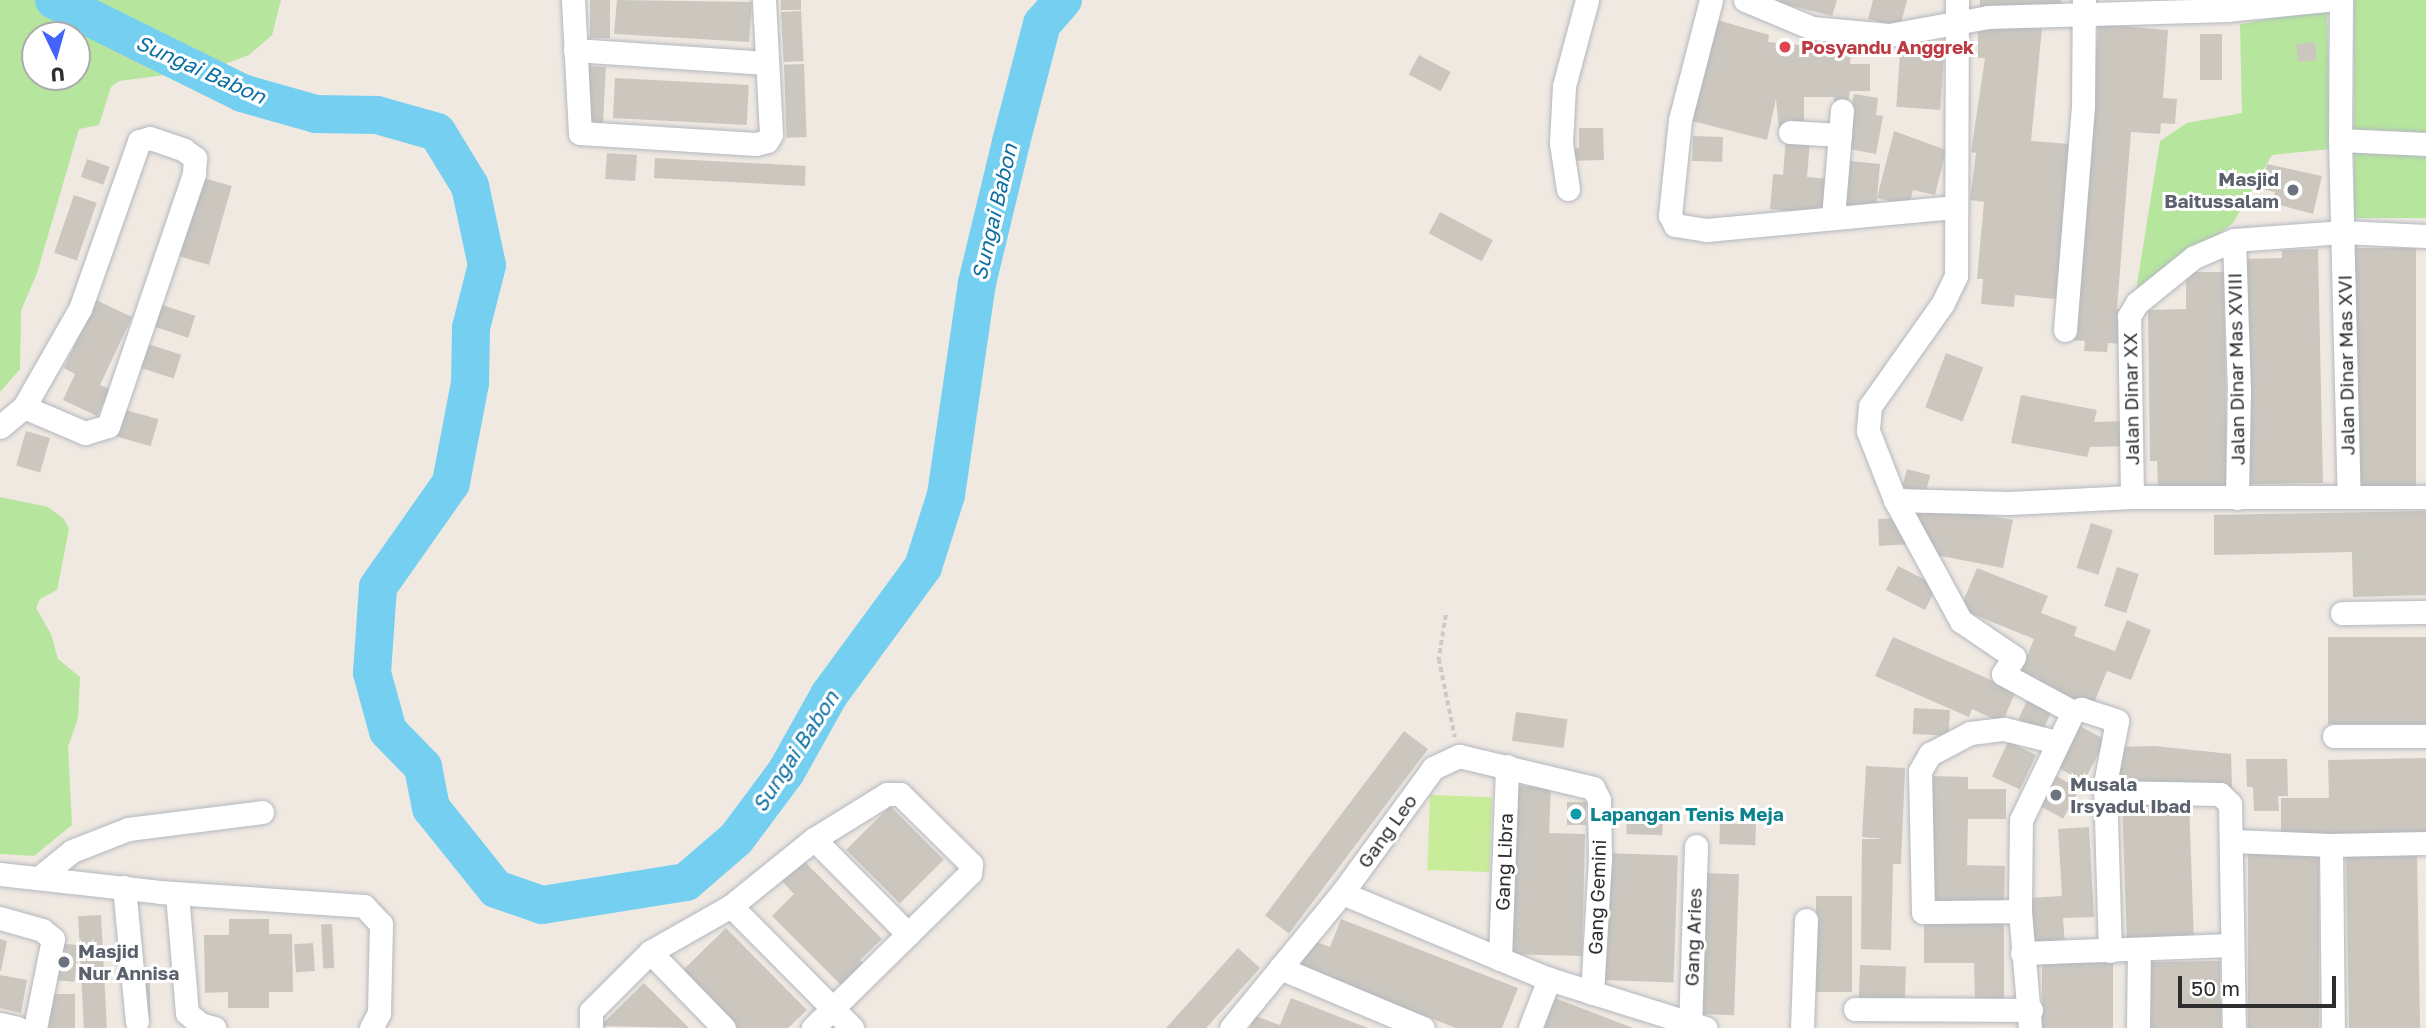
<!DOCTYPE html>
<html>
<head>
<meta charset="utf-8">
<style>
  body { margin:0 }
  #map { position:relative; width:2426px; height:1028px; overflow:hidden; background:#efe9e1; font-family:"Golos Text",sans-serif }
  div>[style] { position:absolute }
  .green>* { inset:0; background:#b6e59e; transform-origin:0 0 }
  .pitch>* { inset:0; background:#c9ec9a; transform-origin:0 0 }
  .river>* { height:38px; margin:-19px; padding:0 19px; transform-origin:19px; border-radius:19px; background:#75cff0 }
  .building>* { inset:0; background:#cbc7bf; transform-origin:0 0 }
  .path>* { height:3.5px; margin-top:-1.75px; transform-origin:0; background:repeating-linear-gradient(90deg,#c9c9c9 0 5px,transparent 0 8.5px) }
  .roads { filter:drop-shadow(0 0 2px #b4b7c1) drop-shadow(0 0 2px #b4b7c1) }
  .minor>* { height:23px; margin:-11.5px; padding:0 11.5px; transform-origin:11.5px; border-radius:11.5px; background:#fff }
  .dots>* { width:19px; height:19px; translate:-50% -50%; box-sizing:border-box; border:4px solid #fff; border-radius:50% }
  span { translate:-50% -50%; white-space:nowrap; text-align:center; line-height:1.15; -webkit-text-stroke:6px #fff; paint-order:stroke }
  .health-label { font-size:19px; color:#be3a42; font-weight:700 }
  .left { translate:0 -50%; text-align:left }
  .worship-label { font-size:19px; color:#5b616d; font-weight:700 }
  .right { translate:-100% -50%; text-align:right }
  .street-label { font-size:19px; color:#2e2e2e }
  .culture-label { font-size:19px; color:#0d838f; font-weight:700 }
  .water-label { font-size:21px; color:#0d6fa3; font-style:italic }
  .north { position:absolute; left:21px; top:21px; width:70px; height:70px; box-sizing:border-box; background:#fff; border:2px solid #ababab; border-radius:50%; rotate:175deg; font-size:19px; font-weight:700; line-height:28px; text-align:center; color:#2e2e2e }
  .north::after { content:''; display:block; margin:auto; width:24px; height:32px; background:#4264fb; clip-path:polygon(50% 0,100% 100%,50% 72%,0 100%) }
  .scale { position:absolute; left:2178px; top:976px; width:158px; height:32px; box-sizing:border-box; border:4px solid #2e2e2e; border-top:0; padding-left:9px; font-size:21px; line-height:24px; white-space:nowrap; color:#2e2e2e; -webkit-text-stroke:5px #fff; paint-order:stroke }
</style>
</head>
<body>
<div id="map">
  <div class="green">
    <i style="clip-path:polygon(evenodd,0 0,281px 0,272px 35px,249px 55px,211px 69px,119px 81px,111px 87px,99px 125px,79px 129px,37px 273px,21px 311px,20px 369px,0 392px,0 0,35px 35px,77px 35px,77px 77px,35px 77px,35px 35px)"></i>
    <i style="left:2354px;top:0;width:72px;height:218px"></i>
    <i style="clip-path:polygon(2327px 9px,2330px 149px,2272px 155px,2233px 223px,2135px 297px,2160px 141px,2187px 123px,2242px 113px,2240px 24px)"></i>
    <i style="clip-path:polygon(0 497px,48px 507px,64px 519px,69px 529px,57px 590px,40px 599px,36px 608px,51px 634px,58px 659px,80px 677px,78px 718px,68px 747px,72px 825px,34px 856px,0 854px)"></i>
  </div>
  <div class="pitch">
    <i style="left:1430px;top:795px;width:62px;height:75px;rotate:2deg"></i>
  </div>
  <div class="river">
    <i style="left:54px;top:0;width:210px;rotate:26.3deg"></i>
    <i style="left:242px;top:93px;width:77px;rotate:15.8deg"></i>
    <i style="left:316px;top:114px;width:61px;rotate:0.9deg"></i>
    <i style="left:377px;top:115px;width:62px;rotate:15.8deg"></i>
    <i style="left:437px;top:132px;width:63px;rotate:58.6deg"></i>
    <i style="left:470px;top:186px;width:81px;rotate:77.9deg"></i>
    <i style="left:487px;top:265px;width:65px;rotate:104.3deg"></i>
    <i style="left:471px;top:328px;width:55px;rotate:91deg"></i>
    <i style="left:470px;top:383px;width:102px;rotate:100.8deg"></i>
    <i style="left:451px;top:483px;width:127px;rotate:125.1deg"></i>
    <i style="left:378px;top:587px;width:86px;rotate:94deg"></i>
    <i style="left:372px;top:673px;width:60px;rotate:74.6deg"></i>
    <i style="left:388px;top:731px;width:50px;rotate:45.8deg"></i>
    <i style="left:423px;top:767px;width:42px;rotate:79deg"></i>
    <i style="left:431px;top:808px;width:104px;rotate:51.3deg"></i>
    <i style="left:496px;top:889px;width:49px;rotate:19.2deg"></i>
    <i style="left:542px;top:905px;width:146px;rotate:-9.1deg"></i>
    <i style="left:686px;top:882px;width:66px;rotate:-40.7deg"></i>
    <i style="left:736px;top:839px;width:84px;rotate:-53.3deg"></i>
    <i style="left:786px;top:772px;width:88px;rotate:-60.8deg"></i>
    <i style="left:829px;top:695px;width:159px;rotate:-53.7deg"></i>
    <i style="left:923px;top:567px;width:76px;rotate:-72.3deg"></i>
    <i style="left:946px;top:495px;width:214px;rotate:-81.7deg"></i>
    <i style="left:977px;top:283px;width:145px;rotate:-76.4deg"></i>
    <i style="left:1011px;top:142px;width:122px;rotate:-75.3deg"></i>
    <i style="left:1042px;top:24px;width:32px;rotate:-49deg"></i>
  </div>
  <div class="building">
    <i style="left:590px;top:0;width:20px;height:38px"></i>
    <i style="clip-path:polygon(617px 0,752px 2px,749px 42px,614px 34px)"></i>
    <i style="left:781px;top:0;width:20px;height:10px"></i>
    <i style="clip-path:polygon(1768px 0,1837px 0,1832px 16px)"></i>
    <i style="clip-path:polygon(1873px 0,1907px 0,1900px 27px,1868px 19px)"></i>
    <i style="clip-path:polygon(1980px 0,2061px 0,2061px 6px,1980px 8px)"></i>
    <i style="left:781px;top:12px;width:20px;height:50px;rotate:-3deg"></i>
    <i style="clip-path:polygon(1714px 19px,1769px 35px,1768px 42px,1851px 50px,1850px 64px,1870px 64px,1870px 91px,1850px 91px,1847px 108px,1834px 108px,1834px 97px,1804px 97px,1804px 130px,1779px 130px,1776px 99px,1767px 140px,1684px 119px)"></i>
    <i style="clip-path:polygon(2099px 24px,2168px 30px,2163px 98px,2177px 99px,2175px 124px,2161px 123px,2160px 134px,2131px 132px,2117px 309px,2126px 310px,2123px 344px,2108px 343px,2107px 352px,2084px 351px,2085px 341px,2071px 340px,2091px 161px,2093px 127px,2088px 126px)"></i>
    <i style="clip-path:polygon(1978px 27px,2042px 28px,2031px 141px,2070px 144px,2056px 299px,2015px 295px,2014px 307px,1981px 304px,1983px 279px,1977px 279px,1984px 202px,1970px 200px,1976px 153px,1971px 152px,1985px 58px,1978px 58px)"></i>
    <i style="left:2200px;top:34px;width:22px;height:46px"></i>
    <i style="left:1901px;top:40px;width:44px;height:67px;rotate:4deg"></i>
    <i style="left:2315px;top:42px;width:18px;height:19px;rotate:84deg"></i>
    <i style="left:1419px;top:55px;width:36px;height:22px;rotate:28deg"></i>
    <i style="left:804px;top:64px;width:73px;height:20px;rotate:88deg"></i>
    <i style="left:586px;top:66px;width:20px;height:56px;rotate:3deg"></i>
    <i style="left:615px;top:78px;width:134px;height:40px;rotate:3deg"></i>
    <i style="clip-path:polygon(1854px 94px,1878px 98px,1876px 115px,1883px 116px,1876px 154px,1844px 148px)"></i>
    <i style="clip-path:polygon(1579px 128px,1603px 128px,1604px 160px,1568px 161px,1568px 149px,1579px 148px)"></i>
    <i style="clip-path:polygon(1894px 131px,1946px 150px,1935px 195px,1913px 190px,1909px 206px,1877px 198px)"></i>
    <i style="left:1693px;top:136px;width:30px;height:25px;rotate:2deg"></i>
    <i style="clip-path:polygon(1786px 137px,1810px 140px,1807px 177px,1829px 179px,1825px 215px,1770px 209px,1773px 174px,1783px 175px)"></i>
    <i style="left:607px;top:153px;width:30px;height:26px;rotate:4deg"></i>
    <i style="left:655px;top:158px;width:151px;height:20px;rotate:3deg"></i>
    <i style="left:87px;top:159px;width:24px;height:19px;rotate:19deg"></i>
    <i style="clip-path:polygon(1850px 161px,1880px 164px,1876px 210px,1838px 207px,1841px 176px,1848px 177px)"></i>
    <i style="clip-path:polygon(2267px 164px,2322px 176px,2313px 214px,2272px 203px,2275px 192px,2261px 189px)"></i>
    <i style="left:200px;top:177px;width:33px;height:82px;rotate:16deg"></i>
    <i style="left:74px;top:195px;width:24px;height:61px;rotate:19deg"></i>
    <i style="left:1440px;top:212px;width:60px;height:24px;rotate:28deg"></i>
    <i style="left:2416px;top:248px;width:240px;height:65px;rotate:90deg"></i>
    <i style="clip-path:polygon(2318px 249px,2323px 483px,2248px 484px,2243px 259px,2282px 258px,2282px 250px)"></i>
    <i style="clip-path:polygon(2186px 272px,2224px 272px,2227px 489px,2158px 490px,2157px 461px,2150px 461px,2148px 310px,2186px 309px)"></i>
    <i style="clip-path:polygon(96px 300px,132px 317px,100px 385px,110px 389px,97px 416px,63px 400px,75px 374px,64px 368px)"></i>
    <i style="left:162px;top:305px;width:35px;height:23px;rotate:18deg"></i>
    <i style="left:148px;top:344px;width:35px;height:25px;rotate:18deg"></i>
    <i style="left:1946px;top:353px;width:40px;height:58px;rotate:21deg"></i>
    <i style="clip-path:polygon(2021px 395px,2097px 410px,2094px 422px,2127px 421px,2128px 446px,2090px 447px,2087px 457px,2011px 443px)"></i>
    <i style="left:119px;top:408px;width:41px;height:28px;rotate:16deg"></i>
    <i style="left:26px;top:431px;width:25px;height:36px;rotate:16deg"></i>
    <i style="left:1907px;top:469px;width:24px;height:19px;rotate:15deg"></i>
    <i style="clip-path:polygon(1957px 510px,2013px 520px,2003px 568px,1936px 555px,1917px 514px)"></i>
    <i style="clip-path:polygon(2426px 511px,2426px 595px,2353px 597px,2352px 552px,2214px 555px,2214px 515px)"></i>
    <i style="clip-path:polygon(1898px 518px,1912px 544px,1879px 546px,1878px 519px)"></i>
    <i style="left:2091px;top:523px;width:23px;height:47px;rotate:18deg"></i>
    <i style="left:1898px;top:566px;width:44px;height:27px;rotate:27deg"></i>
    <i style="left:2117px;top:567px;width:23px;height:41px;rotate:18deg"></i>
    <i style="clip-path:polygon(1977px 568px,2048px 596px,2041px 613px,2077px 627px,2074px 636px,2115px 651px,2127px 620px,2151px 630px,2131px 680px,2107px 671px,2092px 708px,2018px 679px,2034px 639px,1960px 609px)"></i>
    <i style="clip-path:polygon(1893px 637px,2016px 691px,2002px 723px,1972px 709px,1969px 717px,1875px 676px)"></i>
    <i style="left:2426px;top:637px;width:87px;height:98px;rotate:90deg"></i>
    <i style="left:2027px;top:700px;width:27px;height:21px;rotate:24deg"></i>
    <i style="left:1914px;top:708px;width:36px;height:26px;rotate:3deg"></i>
    <i style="left:1516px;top:712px;width:52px;height:29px;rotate:8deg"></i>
    <i style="left:2074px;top:723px;width:36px;height:47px;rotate:28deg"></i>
    <i style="left:1404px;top:731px;width:30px;height:231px;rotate:37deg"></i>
    <i style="left:2008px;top:742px;width:31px;height:38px;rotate:25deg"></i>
    <i style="clip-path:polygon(2155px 746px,2231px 754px,2232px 787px,2107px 789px,2118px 747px)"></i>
    <i style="clip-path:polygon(2426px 758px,2426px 835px,2281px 838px,2281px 798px,2329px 798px,2328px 760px)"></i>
    <i style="clip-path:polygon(2246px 759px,2287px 759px,2288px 796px,2278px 796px,2279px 811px,2254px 811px,2253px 787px,2247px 787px)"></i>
    <i style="clip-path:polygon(1866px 766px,1905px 768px,1901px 864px,1893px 864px,1891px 950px,1861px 949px,1862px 839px,1884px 839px,1862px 837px)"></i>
    <i style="left:2049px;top:772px;width:35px;height:34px;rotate:29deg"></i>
    <i style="clip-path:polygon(1931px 776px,1968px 777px,1968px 789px,2006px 789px,2006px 819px,1968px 819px,1967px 865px,2005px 866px,2004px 903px,1928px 909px)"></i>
    <i style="clip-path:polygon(1514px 786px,1551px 787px,1549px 833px,1585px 834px,1582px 956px,1510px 954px)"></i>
    <i style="left:2189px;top:800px;width:141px;height:67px;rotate:88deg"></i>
    <i style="left:1567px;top:802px;width:19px;height:23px"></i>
    <i style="left:890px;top:806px;width:76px;height:62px;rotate:45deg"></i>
    <i style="left:1627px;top:812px;width:36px;height:22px;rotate:2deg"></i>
    <i style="left:1720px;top:823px;width:36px;height:21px;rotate:2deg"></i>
    <i style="clip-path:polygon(2089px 827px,2094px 917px,2063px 918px,2065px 945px,2030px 947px,2027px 898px,2062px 896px,2058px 829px)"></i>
    <i style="left:1606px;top:853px;width:72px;height:127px;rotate:2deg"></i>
    <i style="left:2319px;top:853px;width:175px;height:71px;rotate:90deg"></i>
    <i style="left:2417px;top:854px;width:174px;height:71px;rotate:89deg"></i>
    <i style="clip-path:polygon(800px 857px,882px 939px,860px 960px,865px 965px,843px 987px,772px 916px,794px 894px,779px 878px)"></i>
    <i style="left:1703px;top:873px;width:36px;height:141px;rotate:2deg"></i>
    <i style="left:1816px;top:896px;width:36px;height:96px"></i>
    <i style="left:101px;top:915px;width:113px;height:23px;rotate:87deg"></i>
    <i style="clip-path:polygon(229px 919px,269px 919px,269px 934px,292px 934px,293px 992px,269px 992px,269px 1008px,228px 1008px,228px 992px,205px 993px,204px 935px,229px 935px)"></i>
    <i style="clip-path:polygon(1341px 919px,1518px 988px,1502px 1028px,1456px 1028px,1300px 967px,1311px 940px,1330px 947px)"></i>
    <i style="clip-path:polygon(1924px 923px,2004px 923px,2004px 1005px,1975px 1005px,1974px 963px,1924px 963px)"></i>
    <i style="left:332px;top:924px;width:44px;height:11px;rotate:87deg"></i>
    <i style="clip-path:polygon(726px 928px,807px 1010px,788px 1028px,738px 1028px,682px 971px)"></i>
    <i style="clip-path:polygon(0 939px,7px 941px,1px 971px,0 971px)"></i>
    <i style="left:55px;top:943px;width:23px;height:37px;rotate:5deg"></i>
    <i style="left:313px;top:943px;width:28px;height:19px;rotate:86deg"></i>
    <i style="clip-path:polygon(1238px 948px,1260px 968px,1235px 996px,1206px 1028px,1166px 1028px)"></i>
    <i style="left:2220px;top:961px;width:67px;height:76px;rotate:89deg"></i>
    <i style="left:2042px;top:963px;width:71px;height:65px"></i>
    <i style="left:1860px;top:965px;width:46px;height:38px;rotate:2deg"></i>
    <i style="left:139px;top:969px;width:11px;height:49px"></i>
    <i style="clip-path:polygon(0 975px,27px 980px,21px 1013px,0 1008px)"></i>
    <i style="clip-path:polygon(644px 983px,689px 1028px,600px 1026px)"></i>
    <i style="left:75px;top:994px;width:34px;height:26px;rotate:90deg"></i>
    <i style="clip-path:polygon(1291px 998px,1368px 1028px,1250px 1028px,1255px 1016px,1280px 1025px)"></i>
    <i style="clip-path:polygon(1555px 998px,1633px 1028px,1544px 1028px)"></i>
  </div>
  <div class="path">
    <i style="left:1446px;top:615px;width:45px;rotate:99deg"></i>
    <i style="left:1439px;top:659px;width:80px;rotate:78.4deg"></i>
  </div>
  <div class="roads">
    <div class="minor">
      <i style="left:573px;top:0;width:133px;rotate:87deg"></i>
      <i style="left:580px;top:133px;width:176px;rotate:3.6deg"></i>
      <i style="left:756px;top:144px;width:11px;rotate:-15deg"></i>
      <i style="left:767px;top:141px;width:8px;rotate:-60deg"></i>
      <i style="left:771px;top:134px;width:134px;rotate:-93deg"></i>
      <i style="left:1711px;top:0;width:124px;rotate:104.5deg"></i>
      <i style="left:1680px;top:120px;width:96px;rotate:96deg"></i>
      <i style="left:1670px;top:215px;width:11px;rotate:63deg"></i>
      <i style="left:1675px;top:225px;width:32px;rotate:9deg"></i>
      <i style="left:1707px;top:230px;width:247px;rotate:-5.3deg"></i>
      <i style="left:1745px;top:0;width:73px;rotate:22.7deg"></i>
      <i style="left:1812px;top:28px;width:77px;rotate:5.2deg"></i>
      <i style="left:1889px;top:35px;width:101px;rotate:-10.3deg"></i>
      <i style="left:1988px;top:17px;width:239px;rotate:-1.7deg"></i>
      <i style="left:2227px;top:10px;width:100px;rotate:-5.7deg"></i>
      <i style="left:1957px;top:0;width:276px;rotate:90.2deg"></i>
      <i style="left:1956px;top:276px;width:30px;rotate:116deg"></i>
      <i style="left:1943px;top:303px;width:126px;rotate:125.3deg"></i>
      <i style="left:1870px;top:406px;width:25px;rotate:95deg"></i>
      <i style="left:1868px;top:431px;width:74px;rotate:68.6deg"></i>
      <i style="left:1895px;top:500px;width:138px;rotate:61.4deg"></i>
      <i style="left:1961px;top:621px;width:64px;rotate:34.2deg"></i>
      <i style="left:2014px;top:657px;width:20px;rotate:123deg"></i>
      <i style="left:2003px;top:674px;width:80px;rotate:28.5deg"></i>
      <i style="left:2073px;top:712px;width:9px;rotate:-21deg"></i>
      <i style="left:2081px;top:709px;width:38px;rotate:18deg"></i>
      <i style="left:2117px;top:721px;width:64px;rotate:100.8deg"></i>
      <i style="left:2105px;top:784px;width:167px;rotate:88.3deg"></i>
      <i style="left:2341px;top:0;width:140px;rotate:90.4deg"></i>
      <i style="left:2340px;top:140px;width:357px;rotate:88.6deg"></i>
      <i style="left:575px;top:50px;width:192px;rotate:3.9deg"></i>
      <i style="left:1790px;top:132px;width:50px;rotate:3.4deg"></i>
      <i style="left:2340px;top:140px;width:86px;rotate:2.7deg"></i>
      <i style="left:1568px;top:189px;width:47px;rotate:-98.7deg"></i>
      <i style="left:1561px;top:143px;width:57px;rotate:-87deg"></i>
      <i style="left:1564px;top:86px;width:89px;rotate:-75deg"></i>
      <i style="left:1833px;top:217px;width:107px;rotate:-85.2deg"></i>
      <i style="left:2234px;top:240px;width:151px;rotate:88.1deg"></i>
      <i style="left:2239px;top:391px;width:107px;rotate:91.1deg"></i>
      <i style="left:2065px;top:330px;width:225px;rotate:-85.4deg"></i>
      <i style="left:2083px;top:106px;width:106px;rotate:-89.5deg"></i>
      <i style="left:0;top:427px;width:31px;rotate:-40deg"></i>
      <i style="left:24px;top:407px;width:113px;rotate:-60.3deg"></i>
      <i style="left:80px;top:309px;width:178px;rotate:-70.6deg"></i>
      <i style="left:139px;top:141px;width:11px;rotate:-15deg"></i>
      <i style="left:150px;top:138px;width:36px;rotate:19deg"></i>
      <i style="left:184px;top:150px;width:14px;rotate:36deg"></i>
      <i style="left:195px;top:158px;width:16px;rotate:94deg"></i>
      <i style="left:194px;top:174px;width:266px;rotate:108.8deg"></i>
      <i style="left:108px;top:426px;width:24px;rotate:163deg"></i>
      <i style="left:85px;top:433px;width:66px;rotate:-156.9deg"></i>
      <i style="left:2132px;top:497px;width:181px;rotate:-90.9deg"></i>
      <i style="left:2129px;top:316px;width:15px;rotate:-58deg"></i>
      <i style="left:2137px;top:303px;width:73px;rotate:-38.9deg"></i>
      <i style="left:2194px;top:257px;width:43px;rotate:-23deg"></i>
      <i style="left:2234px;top:240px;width:109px;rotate:-4.2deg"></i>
      <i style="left:2343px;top:232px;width:83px;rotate:2.8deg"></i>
      <i style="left:1895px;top:500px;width:114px;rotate:1.5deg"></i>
      <i style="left:2009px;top:503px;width:123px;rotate:-2.8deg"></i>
      <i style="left:2132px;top:497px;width:294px"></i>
      <i style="left:2342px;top:613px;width:84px;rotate:-0.7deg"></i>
      <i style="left:2334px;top:736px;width:92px"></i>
      <i style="left:2105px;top:792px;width:115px;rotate:1deg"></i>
      <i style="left:2220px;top:794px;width:14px;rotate:45deg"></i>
      <i style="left:2230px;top:804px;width:224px;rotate:89deg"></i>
      <i style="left:814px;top:839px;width:134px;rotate:45.3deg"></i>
      <i style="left:2233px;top:841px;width:98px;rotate:2.3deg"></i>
      <i style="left:2331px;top:845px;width:95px;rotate:-1.2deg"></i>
      <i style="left:2331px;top:845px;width:183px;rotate:89.4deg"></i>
      <i style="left:0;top:874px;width:161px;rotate:6.4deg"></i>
      <i style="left:160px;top:892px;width:204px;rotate:3.9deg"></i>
      <i style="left:364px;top:906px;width:25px;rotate:47deg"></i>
      <i style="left:381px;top:924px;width:89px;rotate:91.3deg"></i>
      <i style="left:379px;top:1013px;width:17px;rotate:118deg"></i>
      <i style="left:40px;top:877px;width:41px;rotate:-39.1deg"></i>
      <i style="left:72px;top:851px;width:60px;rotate:-21.4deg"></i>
      <i style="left:128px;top:829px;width:135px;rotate:-7.2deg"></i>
      <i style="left:124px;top:887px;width:135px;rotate:84.5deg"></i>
      <i style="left:1342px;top:893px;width:224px;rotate:22.6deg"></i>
      <i style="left:1549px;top:979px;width:164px;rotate:17.4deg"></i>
      <i style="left:177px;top:894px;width:119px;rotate:85.2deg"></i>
      <i style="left:187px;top:1013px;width:17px;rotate:40deg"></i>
      <i style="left:200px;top:1024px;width:15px;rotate:16deg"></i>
      <i style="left:731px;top:906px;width:172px;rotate:45.2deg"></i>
      <i style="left:2020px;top:911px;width:97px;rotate:179.4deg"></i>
      <i style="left:1923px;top:912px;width:141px;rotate:-91.2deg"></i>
      <i style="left:1920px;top:771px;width:20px;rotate:-60deg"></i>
      <i style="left:1930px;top:754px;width:45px;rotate:-27.7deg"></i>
      <i style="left:1970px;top:733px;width:34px;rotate:-7deg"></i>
      <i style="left:2004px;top:729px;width:55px;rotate:13.8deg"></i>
      <i style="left:0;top:918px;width:44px;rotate:15.9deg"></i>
      <i style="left:42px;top:930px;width:14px;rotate:39deg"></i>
      <i style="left:53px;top:939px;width:91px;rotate:101.4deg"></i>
      <i style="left:650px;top:952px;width:106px;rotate:45.8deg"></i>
      <i style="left:2022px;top:953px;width:210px;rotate:-2.2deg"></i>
      <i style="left:1500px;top:959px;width:193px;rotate:-87.9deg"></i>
      <i style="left:1280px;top:968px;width:155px;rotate:22.8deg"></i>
      <i style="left:1855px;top:1009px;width:176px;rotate:0.3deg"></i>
      <i style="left:0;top:1024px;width:18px;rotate:13deg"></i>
      <i style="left:591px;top:1028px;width:17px;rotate:-90deg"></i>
      <i style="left:591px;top:1011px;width:83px;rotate:-45deg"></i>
      <i style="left:650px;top:952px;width:93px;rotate:-29.6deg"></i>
      <i style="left:731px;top:906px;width:107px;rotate:-38.9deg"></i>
      <i style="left:814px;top:839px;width:86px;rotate:-31.7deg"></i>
      <i style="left:887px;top:794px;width:13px"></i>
      <i style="left:900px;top:794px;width:100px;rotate:44.6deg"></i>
      <i style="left:971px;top:864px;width:9px;rotate:96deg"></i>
      <i style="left:970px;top:873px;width:221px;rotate:135.4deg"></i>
      <i style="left:1231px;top:1028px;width:175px;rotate:-50.6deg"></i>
      <i style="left:1342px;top:893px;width:155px;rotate:-53.9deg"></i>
      <i style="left:1433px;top:768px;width:29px;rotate:-25deg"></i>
      <i style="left:1459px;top:756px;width:138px;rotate:13.4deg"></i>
      <i style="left:1593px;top:788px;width:13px;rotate:63deg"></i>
      <i style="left:1599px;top:800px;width:59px;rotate:89deg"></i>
      <i style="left:1600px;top:859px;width:134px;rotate:93.4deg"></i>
      <i style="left:1530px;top:1028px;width:53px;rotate:-68.8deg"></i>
      <i style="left:1690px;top:1028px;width:182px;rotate:-88.1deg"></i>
      <i style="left:1802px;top:1028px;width:108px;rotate:-87.9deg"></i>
      <i style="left:2030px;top:1028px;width:117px;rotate:-94.9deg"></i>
      <i style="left:2020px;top:911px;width:91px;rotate:-89.4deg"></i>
      <i style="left:2021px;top:820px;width:120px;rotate:-64.3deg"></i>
      <i style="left:2138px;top:1028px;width:78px;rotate:-89.3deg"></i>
    </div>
  </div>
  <div class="dots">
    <i style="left:1785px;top:47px;background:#e0444e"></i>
    <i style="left:2293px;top:190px;background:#6b7280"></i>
    <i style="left:2056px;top:795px;background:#6b7280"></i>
    <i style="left:1576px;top:814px;background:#0f9aa8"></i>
    <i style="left:64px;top:962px;background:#6b7280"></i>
  </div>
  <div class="health-label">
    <span class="left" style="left:1801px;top:47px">Posyandu Anggrek</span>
  </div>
  <div class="worship-label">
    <span class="right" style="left:2279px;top:190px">Masjid<br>Baitussalam</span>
    <span class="left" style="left:2070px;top:795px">Musala<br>Irsyadul Ibad</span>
    <span class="left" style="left:78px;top:962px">Masjid<br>Nur Annisa</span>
  </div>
  <div class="street-label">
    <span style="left:2346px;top:365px;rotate:-91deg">Jalan Dinar Mas XVI</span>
    <span style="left:2236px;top:369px;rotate:-91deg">Jalan Dinar Mas XVIII</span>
    <span style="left:2131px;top:399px;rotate:-91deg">Jalan Dinar XX</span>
    <span style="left:1387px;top:831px;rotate:-54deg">Gang Leo</span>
    <span style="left:1504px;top:862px;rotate:-88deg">Gang Libra</span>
    <span style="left:1597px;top:897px;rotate:-88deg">Gang Gemini</span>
    <span style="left:1693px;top:937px;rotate:-88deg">Gang Aries</span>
  </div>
  <div class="culture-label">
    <span class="left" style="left:1590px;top:814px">Lapangan Tenis Meja</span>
  </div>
  <div class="water-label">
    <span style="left:201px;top:69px;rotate:24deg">Sungai Babon</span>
    <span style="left:994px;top:212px;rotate:-77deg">Sungai Babon</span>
    <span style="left:795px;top:751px;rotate:-57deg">Sungai Babon</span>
  </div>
  <div class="north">U</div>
  <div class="scale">50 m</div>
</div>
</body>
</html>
